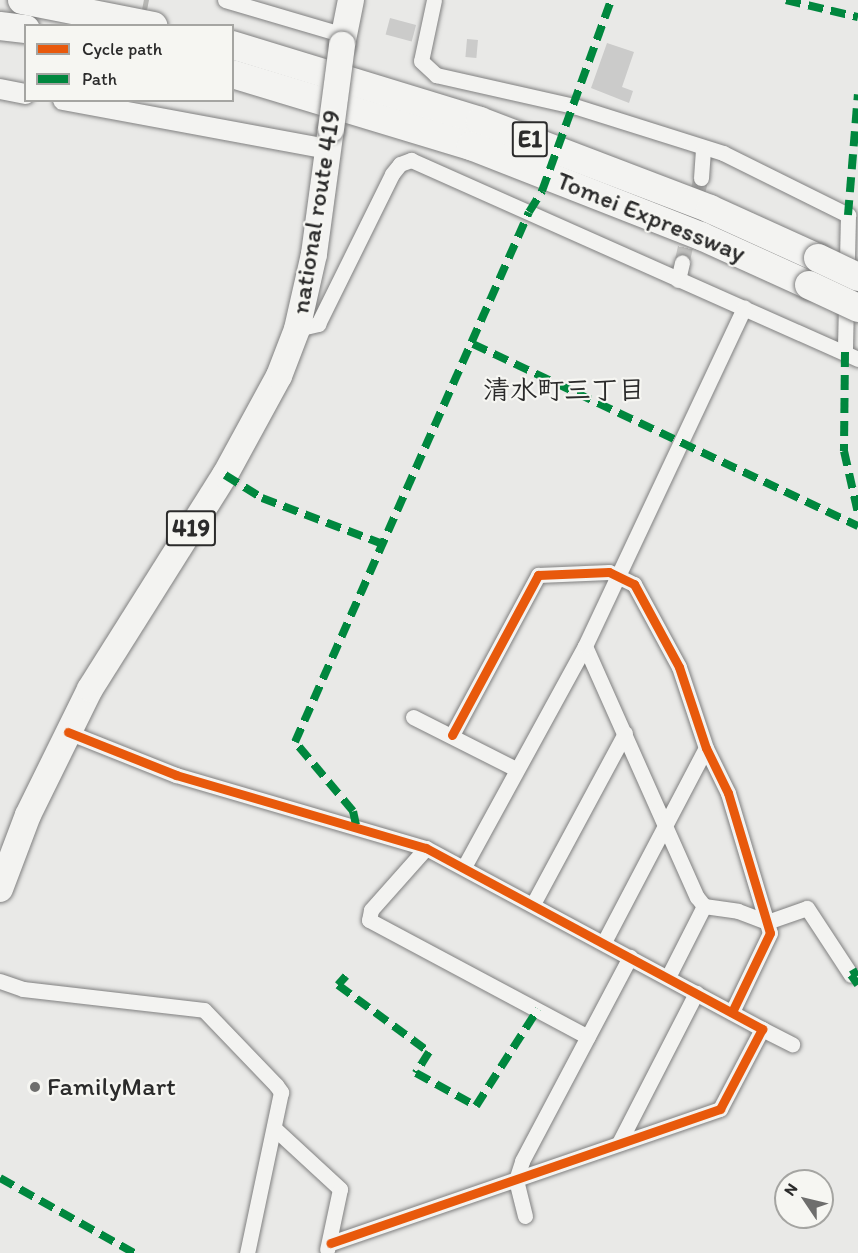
<!DOCTYPE html>
<html>
<head>
<meta charset="utf-8">
<style>
  body { margin:0 }
  #map { position:relative; width:858px; height:1253px; overflow:hidden; background:#e9e9e7; font-family:Itim,"Klee One",sans-serif }
  div>[style] { position:absolute }
  .stream>* { height:4.5px; margin:-2.25px; padding:0 2.25px; transform-origin:2.25px; border-radius:2.25px; background:#b7b7b4 }
  .building>* { inset:0; background:#cbcbca; transform-origin:0 0 }
  .minor-tunnel>* { height:15px; margin-top:-7.5px; transform-origin:0; background:repeating-linear-gradient(90deg,#c3c3c1 0 15px,transparent 0 23px) }
  .roads { filter:drop-shadow(0 0 2px #808080) drop-shadow(0 0 2px #808080) }
  .minor>* { height:15px; margin:-7.5px; padding:0 7.5px; transform-origin:7.5px; border-radius:7.5px; background:#f3f3f1 }
  .tertiary>* { height:20px; margin:-10px; padding:0 10px; transform-origin:10px; border-radius:10px; background:#f3f3f1 }
  .trunk>* { height:26px; margin:-13px; padding:0 13px; transform-origin:13px; border-radius:13px; background:#f3f3f1 }
  .motorway>* { height:28px; margin:-14px; padding:0 14px; transform-origin:14px; border-radius:14px; background:#f3f3f1 }
  .bridges { filter:drop-shadow(0 0 2px #808080) drop-shadow(0 0 2px #808080) }
  .trunk-bridge>* { height:26px; margin:-13px; padding:0 13px; transform-origin:13px; border-radius:13px; background:#f3f3f1 }
  .motorway-bridge>* { height:28px; margin:-14px; padding:0 14px; transform-origin:14px; border-radius:14px; background:#f3f3f1 }
  .quiet>* { height:8px; margin-top:-4px; transform-origin:0; background:repeating-linear-gradient(90deg,#00873e 0 15px,transparent 0 23px) }
  .cycleway>* { height:9px; margin:-4.5px; padding:0 4.5px; transform-origin:4.5px; border-radius:4.5px; background:#e8590c }
  .dots>* { width:16px; height:16px; translate:-50% -50%; box-sizing:border-box; border:3px solid #f6f6f2; border-radius:50% }
  span { translate:-50% -50%; white-space:nowrap; text-align:center; line-height:1.15; -webkit-text-stroke:4.5px #f6f6f2; paint-order:stroke }
  .shield-label span { padding:2px 4px; background:#f6f6f2; border:2px solid; border-radius:4px; -webkit-text-stroke-width:0 }
  .shield-label { font-size:24px; color:#2b2b2b; font-weight:700 }
  .street-label { font-size:26px; color:#2b2b2b }
  .poi-label { font-size:26px; color:#2b2b2b }
  .left { translate:0 -50%; text-align:left }
  .neighbourhood-label { font-size:27px; color:#2b2b2b; font-weight:700 }
  .legend { position:absolute; left:24px; top:24px; width:210px; height:78px; box-sizing:border-box; background:#f6f6f2; border:2px solid #a5a5a2; margin:0; padding:8px 10px; list-style:none; font-size:18px; color:#2b2b2b }
  .legend li { display:flex; align-items:center; gap:12px; height:30px }
  .legend b { width:30px; border:2px solid #a5a5a2 }
  .north { position:absolute; left:774px; top:1169px; width:60px; height:60px; box-sizing:border-box; background:#f6f6f2; border:2px solid #a5a5a2; border-radius:50%; rotate:305deg; font-size:16px; font-weight:700; line-height:24px; text-align:center; color:#2b2b2b }
  .north::after { content:''; display:block; margin:auto; width:21px; height:27px; background:#6e6e6d; clip-path:polygon(50% 0,100% 100%,50% 72%,0 100%) }
</style>
</head>
<body>
<div id="map">
  <div class="stream">
    <i style="left:143px;top:15px;width:15px;rotate:-79deg"></i>
    <i style="left:126px;top:101px;width:1px;rotate:-45deg"></i>
  </div>
  <div class="building">
    <i style="left:390px;top:18px;width:27px;height:17px;rotate:15deg"></i>
    <i style="left:467px;top:39px;width:11px;height:18px;rotate:5deg"></i>
    <i style="clip-path:polygon(607px 43px,634px 52px,622px 87px,633px 91px,629px 103px,591px 88px)"></i>
  </div>
  <div class="minor-tunnel">
    <i style="left:682px;top:262px;width:86px;rotate:-77.3deg"></i>
  </div>
  <div class="roads">
    <div class="minor">
      <i style="left:225px;top:0;width:124px;rotate:16.4deg"></i>
      <i style="left:434px;top:0;width:62px;rotate:102deg"></i>
      <i style="left:421px;top:61px;width:21px;rotate:43deg"></i>
      <i style="left:436px;top:75px;width:141px;rotate:12.7deg"></i>
      <i style="left:574px;top:106px;width:156px;rotate:17.5deg"></i>
      <i style="left:723px;top:153px;width:140px;rotate:26.4deg"></i>
      <i style="left:848px;top:215px;width:137px;rotate:91.3deg"></i>
      <i style="left:701px;top:178px;width:30px;rotate:-86deg"></i>
      <i style="left:678px;top:280px;width:18px;rotate:-77deg"></i>
      <i style="left:297px;top:329px;width:22px;rotate:-13deg"></i>
      <i style="left:318px;top:324px;width:167px;rotate:-63.7deg"></i>
      <i style="left:392px;top:174px;width:13px;rotate:-51deg"></i>
      <i style="left:400px;top:164px;width:12px;rotate:-20deg"></i>
      <i style="left:411px;top:160px;width:489px;rotate:24deg"></i>
      <i style="left:585px;top:646px;width:275px;rotate:66deg"></i>
      <i style="left:697px;top:897px;width:11px;rotate:52deg"></i>
      <i style="left:704px;top:906px;width:34px;rotate:8deg"></i>
      <i style="left:738px;top:911px;width:31px;rotate:21deg"></i>
      <i style="left:767px;top:922px;width:42px;rotate:-19.3deg"></i>
      <i style="left:807px;top:908px;width:80px;rotate:56.7deg"></i>
      <i style="left:413px;top:717px;width:115px;rotate:26.8deg"></i>
      <i style="left:68px;top:732px;width:116px;rotate:21.7deg"></i>
      <i style="left:176px;top:775px;width:260px;rotate:16.3deg"></i>
      <i style="left:426px;top:848px;width:382px;rotate:28.3deg"></i>
      <i style="left:762px;top:1029px;width:90px;rotate:117.7deg"></i>
      <i style="left:720px;top:1109px;width:412px;rotate:161deg"></i>
      <i style="left:452px;top:735px;width:182px;rotate:-61.7deg"></i>
      <i style="left:538px;top:575px;width:71px;rotate:-2.4deg"></i>
      <i style="left:609px;top:572px;width:28px;rotate:26deg"></i>
      <i style="left:634px;top:584px;width:94px;rotate:61.5deg"></i>
      <i style="left:679px;top:667px;width:85px;rotate:71.6deg"></i>
      <i style="left:706px;top:748px;width:50px;rotate:63.9deg"></i>
      <i style="left:728px;top:793px;width:146px;rotate:73.3deg"></i>
      <i style="left:770px;top:933px;width:88px;rotate:115.7deg"></i>
      <i style="left:426px;top:848px;width:83px;rotate:131.6deg"></i>
      <i style="left:371px;top:910px;width:10px;rotate:101deg"></i>
      <i style="left:369px;top:920px;width:248px;rotate:28.1deg"></i>
      <i style="left:464px;top:867px;width:252px;rotate:-61.3deg"></i>
      <i style="left:585px;top:646px;width:374px;rotate:-64.8deg"></i>
      <i style="left:533px;top:904px;width:194px;rotate:-61.7deg"></i>
      <i style="left:604px;top:942px;width:219px;rotate:-62.3deg"></i>
      <i style="left:668px;top:977px;width:80px;rotate:-63.1deg"></i>
      <i style="left:0;top:981px;width:24px;rotate:19deg"></i>
      <i style="left:23px;top:989px;width:182px;rotate:6.6deg"></i>
      <i style="left:204px;top:1010px;width:104px;rotate:46.2deg"></i>
      <i style="left:276px;top:1085px;width:9px;rotate:54deg"></i>
      <i style="left:281px;top:1092px;width:165px;rotate:101.9deg"></i>
      <i style="left:762px;top:1029px;width:34px;rotate:27deg"></i>
      <i style="left:274px;top:1128px;width:90px;rotate:42.7deg"></i>
      <i style="left:340px;top:1189px;width:62px;rotate:102deg"></i>
      <i style="left:619px;top:1143px;width:169px;rotate:-62.8deg"></i>
      <i style="left:525px;top:1216px;width:37px;rotate:-104deg"></i>
      <i style="left:516px;top:1180px;width:20px;rotate:-72deg"></i>
      <i style="left:522px;top:1161px;width:231px;rotate:-62.1deg"></i>
    </div>
    <div class="tertiary">
      <i style="left:0;top:89px;width:26px;rotate:11deg"></i>
      <i style="left:63px;top:100px;width:269px;rotate:10.5deg"></i>
    </div>
    <div class="trunk">
      <i style="left:342px;top:45px;width:46px;rotate:-78.7deg"></i>
      <i style="left:0;top:889px;width:79px;rotate:-69.3deg"></i>
      <i style="left:28px;top:815px;width:140px;rotate:-63.8deg"></i>
      <i style="left:90px;top:689px;width:253px;rotate:-57.8deg"></i>
      <i style="left:225px;top:475px;width:113px;rotate:-61.4deg"></i>
      <i style="left:279px;top:376px;width:50px;rotate:-69deg"></i>
      <i style="left:297px;top:329px;width:77px;rotate:-77.2deg"></i>
      <i style="left:314px;top:254px;width:126px;rotate:-82.3deg"></i>
    </div>
    <div class="motorway">
      <i style="left:22px;top:0;width:134px;rotate:11.2deg"></i>
      <i style="left:0;top:26px;width:26px;rotate:7deg"></i>
      <i style="left:232px;top:45px;width:259px;rotate:17deg"></i>
      <i style="left:480px;top:121px;width:246px;rotate:20.9deg"></i>
      <i style="left:710px;top:209px;width:119px;rotate:24.4deg"></i>
      <i style="left:232px;top:74px;width:250px;rotate:16.8deg"></i>
      <i style="left:471px;top:146px;width:247px;rotate:21.4deg"></i>
      <i style="left:701px;top:236px;width:119px;rotate:24.4deg"></i>
    </div>
  </div>
  <div class="bridges">
    <div class="trunk-bridge">
      <i style="left:331px;top:129px;width:85px;rotate:-82.5deg"></i>
    </div>
    <div class="motorway-bridge">
      <i style="left:818px;top:258px;width:44px;rotate:25.4deg"></i>
      <i style="left:809px;top:285px;width:54px;rotate:25.1deg"></i>
    </div>
  </div>
  <div class="quiet">
    <i style="left:786px;top:0;width:74px;rotate:13.3deg"></i>
    <i style="left:848px;top:215px;width:121px;rotate:-85.3deg"></i>
    <i style="left:473px;top:344px;width:426px;rotate:25.3deg"></i>
    <i style="left:845px;top:352px;width:99px;rotate:90.6deg"></i>
    <i style="left:844px;top:451px;width:64px;rotate:77.3deg"></i>
    <i style="left:225px;top:475px;width:44px;rotate:31.9deg"></i>
    <i style="left:262px;top:498px;width:132px;rotate:20.9deg"></i>
    <i style="left:356px;top:825px;width:14px;rotate:-102deg"></i>
    <i style="left:353px;top:811px;width:90px;rotate:-130deg"></i>
    <i style="left:295px;top:742px;width:579px;rotate:-66.18deg"></i>
    <i style="left:529px;top:212px;width:25px;rotate:-58deg"></i>
    <i style="left:542px;top:191px;width:203px;rotate:-70.1deg"></i>
    <i style="left:858px;top:971px;width:8px;rotate:150deg"></i>
    <i style="left:851px;top:975px;width:12px;rotate:55deg"></i>
    <i style="left:346px;top:976px;width:12px;rotate:132deg"></i>
    <i style="left:338px;top:985px;width:113px;rotate:36.4deg"></i>
    <i style="left:429px;top:1052px;width:25px;rotate:122deg"></i>
    <i style="left:416px;top:1073px;width:68px;rotate:28.8deg"></i>
    <i style="left:476px;top:1106px;width:115px;rotate:-57.4deg"></i>
    <i style="left:0;top:1178px;width:154px;rotate:29.2deg"></i>
  </div>
  <div class="cycleway">
    <i style="left:68px;top:732px;width:116px;rotate:21.7deg"></i>
    <i style="left:176px;top:775px;width:260px;rotate:16.3deg"></i>
    <i style="left:426px;top:848px;width:382px;rotate:28.3deg"></i>
    <i style="left:762px;top:1029px;width:90px;rotate:117.7deg"></i>
    <i style="left:720px;top:1109px;width:412px;rotate:161deg"></i>
    <i style="left:452px;top:735px;width:182px;rotate:-61.7deg"></i>
    <i style="left:538px;top:575px;width:71px;rotate:-2.4deg"></i>
    <i style="left:609px;top:572px;width:28px;rotate:26deg"></i>
    <i style="left:634px;top:584px;width:94px;rotate:61.5deg"></i>
    <i style="left:679px;top:667px;width:85px;rotate:71.6deg"></i>
    <i style="left:706px;top:748px;width:50px;rotate:63.9deg"></i>
    <i style="left:728px;top:793px;width:146px;rotate:73.3deg"></i>
    <i style="left:770px;top:933px;width:88px;rotate:115.7deg"></i>
  </div>
  <div class="dots">
    <i style="left:35px;top:1087px;background:#6e6e6d"></i>
  </div>
  <div class="shield-label">
    <span style="left:530px;top:139px">E1</span>
    <span style="left:191px;top:528px">419</span>
  </div>
  <div class="street-label">
    <span style="left:316px;top:212px;rotate:-81deg">national route 419</span>
    <span style="left:651px;top:217px;rotate:22deg">Tomei Expressway</span>
  </div>
  <div class="poi-label">
    <span class="left" style="left:47px;top:1087px">FamilyMart</span>
  </div>
  <div class="neighbourhood-label">
    <span style="left:564px;top:390px">清水町三丁目</span>
  </div>
  <ul class="legend">
  <li><b style="height:8px;background:#e8590c"></b>Cycle path</li>
  <li><b style="height:8px;background:#00873e"></b>Path</li>
  </ul>
  <div class="north">N</div>
</div>
</body>
</html>
